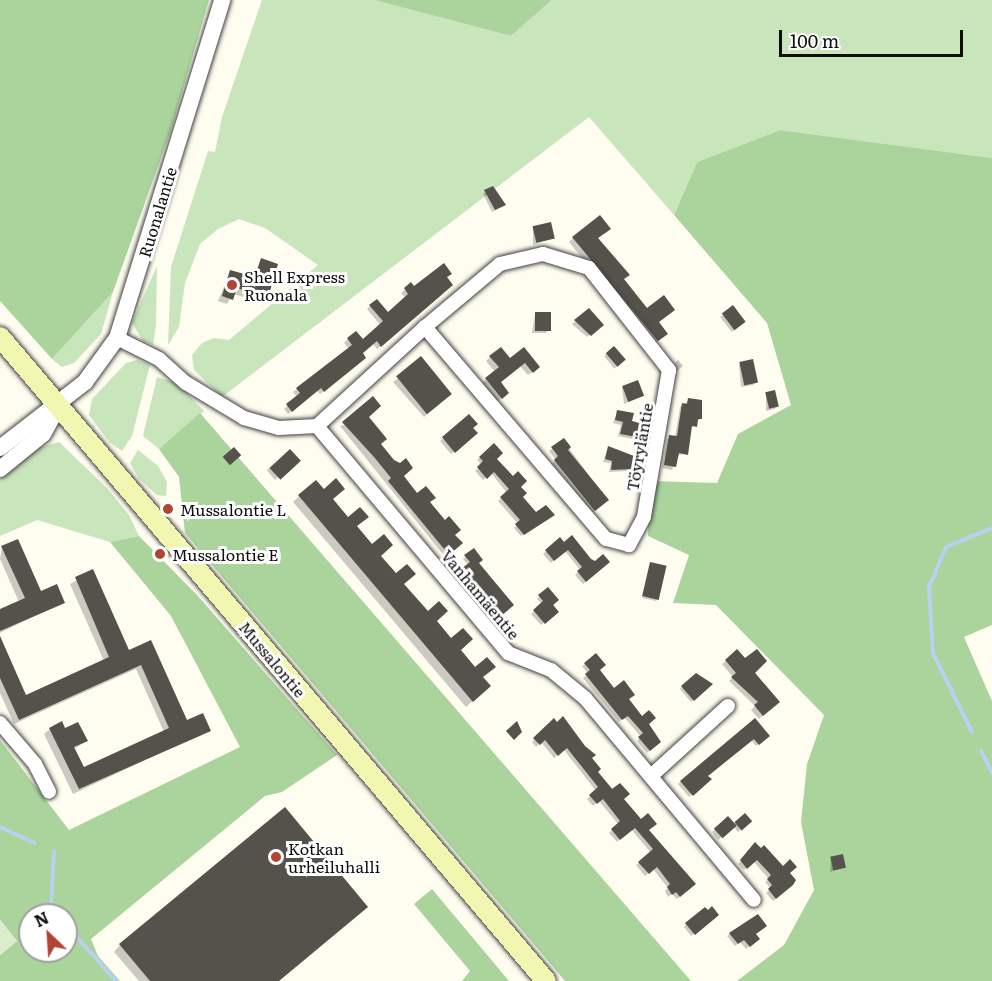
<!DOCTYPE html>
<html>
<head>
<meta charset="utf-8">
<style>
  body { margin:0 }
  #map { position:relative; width:992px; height:981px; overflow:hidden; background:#fefdf0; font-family:Literata,serif }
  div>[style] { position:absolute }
  .green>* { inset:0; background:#c9e5bc }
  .forest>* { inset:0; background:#abd49d }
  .pitch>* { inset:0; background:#dcedcd }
  .shadow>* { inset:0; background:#0003; transform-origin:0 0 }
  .stream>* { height:4px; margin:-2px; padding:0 2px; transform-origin:2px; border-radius:2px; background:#b9d1f0 }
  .building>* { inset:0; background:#55514b; transform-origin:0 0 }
  .roads { filter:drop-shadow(0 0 2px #414141) drop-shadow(0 0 2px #414141) }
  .minor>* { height:14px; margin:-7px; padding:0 7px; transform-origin:7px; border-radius:7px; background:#fff }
  .tertiary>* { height:16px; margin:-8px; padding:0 8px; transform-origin:8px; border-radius:8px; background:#fff }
  .secondary>* { height:20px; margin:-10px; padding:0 10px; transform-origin:10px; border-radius:10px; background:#f1f7b1 }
  .dots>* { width:16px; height:16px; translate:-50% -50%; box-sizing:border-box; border:3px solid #fff; border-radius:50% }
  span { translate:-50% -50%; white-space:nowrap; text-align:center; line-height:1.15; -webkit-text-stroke:6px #fff; paint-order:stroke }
  .street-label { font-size:16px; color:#0e0e0e }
  .poi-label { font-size:16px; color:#0e0e0e }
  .left { translate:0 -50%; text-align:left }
  .north { position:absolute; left:18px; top:903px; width:60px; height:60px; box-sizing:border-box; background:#fff; border:2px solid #9f9f9f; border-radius:50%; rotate:335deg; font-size:16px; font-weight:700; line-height:24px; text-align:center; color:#0e0e0e }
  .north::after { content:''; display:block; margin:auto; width:21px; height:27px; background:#b14532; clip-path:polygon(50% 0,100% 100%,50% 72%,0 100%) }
  .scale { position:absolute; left:779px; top:30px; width:184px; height:27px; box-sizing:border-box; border:3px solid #0e0e0e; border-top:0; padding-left:8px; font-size:18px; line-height:21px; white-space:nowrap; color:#0e0e0e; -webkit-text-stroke:4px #fff; paint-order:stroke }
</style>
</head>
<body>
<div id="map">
  <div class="green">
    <i style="clip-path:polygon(262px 0,374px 0,511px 36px,552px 0,992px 0,992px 158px,780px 130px,697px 162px,674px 215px,589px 117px,222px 397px,194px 370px,192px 355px,202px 343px,214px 338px,229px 340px,318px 265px,265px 228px,239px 219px,218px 229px,200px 244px,185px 283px,179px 327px,168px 345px,171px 267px,208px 151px,215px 152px,222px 117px)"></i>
    <i style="clip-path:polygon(157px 266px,156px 325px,153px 345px,143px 341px,132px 323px)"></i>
    <i style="clip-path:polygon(113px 292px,101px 334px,74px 363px,62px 367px,52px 359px)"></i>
    <i style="clip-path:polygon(137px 360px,150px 365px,132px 436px,122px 451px,109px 442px,89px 415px,92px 399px,126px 363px)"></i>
    <i style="clip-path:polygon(157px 377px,177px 383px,204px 411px,159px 449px,143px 436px)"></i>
    <i style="clip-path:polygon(59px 442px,107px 488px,129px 515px,139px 536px,110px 542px,37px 520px,0 536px,0 479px,37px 448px)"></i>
    <i style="clip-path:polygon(138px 450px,158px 466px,167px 482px,166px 496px,157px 495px,139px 479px,130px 463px)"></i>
  </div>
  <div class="forest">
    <i style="clip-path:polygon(0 0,209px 0,171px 130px,113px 292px,52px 359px,0 301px)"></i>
    <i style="clip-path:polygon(374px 0,552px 0,511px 36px)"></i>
    <i style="clip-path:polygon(780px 130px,992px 158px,992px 625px,964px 637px,992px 701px,992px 981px,737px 981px,784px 945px,814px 890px,801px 822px,807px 764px,824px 715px,716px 605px,673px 603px,689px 555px,648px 536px,650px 481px,717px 483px,738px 434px,791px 405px,767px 323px,674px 215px,697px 162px)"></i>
    <i style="clip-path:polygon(200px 413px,691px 981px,565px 981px,185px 533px,179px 477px,159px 449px)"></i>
    <i style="clip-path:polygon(evenodd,139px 536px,197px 595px,337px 755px,282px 792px,265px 796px,91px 939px,98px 956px,120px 981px,0 981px,0 955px,17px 941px,0 920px,0 740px,69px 830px,240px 747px,171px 616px,110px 542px,139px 536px,30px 915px,66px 915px,66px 951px,30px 951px,30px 915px)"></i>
    <i style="clip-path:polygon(432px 889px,509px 981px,462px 981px,470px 971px,414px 904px)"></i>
  </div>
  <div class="pitch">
    <i style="clip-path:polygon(0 920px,17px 941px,0 955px)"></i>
  </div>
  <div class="shadow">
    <i style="clip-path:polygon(485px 192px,501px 207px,492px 212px,483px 194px)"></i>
    <i style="clip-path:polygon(533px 228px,553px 238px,533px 245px)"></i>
    <i style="clip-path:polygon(604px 233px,597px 239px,623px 279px,658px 322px,662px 338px,653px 345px,569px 242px,573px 238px)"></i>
    <i style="clip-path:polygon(261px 260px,267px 297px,262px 302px,233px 294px,227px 304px,218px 301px,230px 272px,252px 278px)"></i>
    <i style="clip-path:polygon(446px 278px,448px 289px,377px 349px,373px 344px,361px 353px,361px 361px,320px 394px,317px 391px,288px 414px,284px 409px,297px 397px,293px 392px,349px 349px,344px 343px,348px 339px,355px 333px,362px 341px,381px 326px,367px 309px,376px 301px,387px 314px,406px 298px,401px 293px,411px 284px,414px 288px)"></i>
    <i style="clip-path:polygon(589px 310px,599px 328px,587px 337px,572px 324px)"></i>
    <i style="clip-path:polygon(535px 314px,549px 330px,546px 333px,532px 333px)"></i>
    <i style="clip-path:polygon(723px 315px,741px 324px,732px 332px,720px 317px)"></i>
    <i style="left:614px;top:348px;width:16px;height:13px;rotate:50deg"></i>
    <i style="clip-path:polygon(524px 349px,534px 371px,528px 375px,520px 366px,500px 383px,503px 396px,497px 402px,482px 383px,495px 372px,486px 361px,490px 357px,510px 360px)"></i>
    <i style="clip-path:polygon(678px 360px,683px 366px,677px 371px,674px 364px)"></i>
    <i style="clip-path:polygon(739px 364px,756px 382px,753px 385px,741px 387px)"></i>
    <i style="clip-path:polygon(398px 378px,446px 398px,424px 417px,393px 382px)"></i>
    <i style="clip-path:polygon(622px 387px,642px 396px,624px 404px)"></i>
    <i style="clip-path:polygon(766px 394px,777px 407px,774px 409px,766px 411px)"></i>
    <i style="clip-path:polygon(689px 400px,700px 419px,690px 429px,686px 454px,677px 455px,672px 470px,662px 468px,667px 439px,675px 437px,680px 407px)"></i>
    <i style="clip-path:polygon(618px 411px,630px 422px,636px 437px,633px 439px,618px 436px,621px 425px,613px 423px)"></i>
    <i style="clip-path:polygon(469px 416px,476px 433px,451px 454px,440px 441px)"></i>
    <i style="clip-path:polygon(367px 417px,379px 444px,402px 476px,454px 535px,457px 546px,445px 557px,340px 426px)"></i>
    <i style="clip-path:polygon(563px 440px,607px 500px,592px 513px,552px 463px,556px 460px,549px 451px)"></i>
    <i style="clip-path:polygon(494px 445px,495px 459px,519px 487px,521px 497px,536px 515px,550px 517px,521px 536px,514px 528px,518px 524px,498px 501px,507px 493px,491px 473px,483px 480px,475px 471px,482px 465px,477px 460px)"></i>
    <i style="clip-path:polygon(608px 448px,619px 450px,630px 468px,627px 471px,609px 472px,611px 463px,603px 462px)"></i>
    <i style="left:290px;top:451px;width:13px;height:30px;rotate:51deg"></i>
    <i style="clip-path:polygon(299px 496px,331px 499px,482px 678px,483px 692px,466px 707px,293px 502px)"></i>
    <i style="clip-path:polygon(560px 539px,595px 563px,608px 562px,583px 584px,575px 575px,580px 570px,565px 551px,551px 563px,543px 554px)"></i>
    <i style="clip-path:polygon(2px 547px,41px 593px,63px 602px,0 633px,0 611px,19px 602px,0 559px)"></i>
    <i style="clip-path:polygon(473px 550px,477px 563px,512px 605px,497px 618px,460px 573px,468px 565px,463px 559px)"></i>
    <i style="clip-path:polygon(651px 564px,659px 598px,656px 601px,642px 598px)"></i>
    <i style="clip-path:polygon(93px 571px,128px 652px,151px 642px,187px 722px,209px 730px,73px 794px,44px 734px,50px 729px,64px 729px,86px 741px,74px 749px,83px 769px,164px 732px,136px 669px,14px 724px,0 693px,0 640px,25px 697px,104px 661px,70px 584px)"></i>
    <i style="clip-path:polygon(548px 589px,557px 612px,541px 625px,531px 614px,542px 604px,537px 599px)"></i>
    <i style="clip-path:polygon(726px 661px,754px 671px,778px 702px,759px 719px,751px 710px,755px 706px,729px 681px,733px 677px,722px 664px)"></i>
    <i style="clip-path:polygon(585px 664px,598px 670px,648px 724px,659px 742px,647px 753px,637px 741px,641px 737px,624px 717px,619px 722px,583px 678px,588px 674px,582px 666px)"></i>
    <i style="clip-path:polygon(696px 674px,711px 685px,691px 702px,680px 689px)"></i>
    <i style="clip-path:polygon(554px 720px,694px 884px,677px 899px,672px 894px,668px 897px,665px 891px,668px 888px,653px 869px,645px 876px,636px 865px,651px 853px,631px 829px,617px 842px,609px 833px,618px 824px,599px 801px,593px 806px,587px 799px,596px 791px,564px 750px,554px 758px,541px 742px,536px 747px,532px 742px)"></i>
    <i style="clip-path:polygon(754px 720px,768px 736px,756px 746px,751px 740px,707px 776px,709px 779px,689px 797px,678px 784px)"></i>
    <i style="clip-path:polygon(745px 815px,750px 821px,738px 832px,734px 827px,718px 840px,712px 832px,728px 818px,734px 825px)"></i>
    <i style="clip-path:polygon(755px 844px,788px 873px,788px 888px,773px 901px,766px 893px,771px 889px,765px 882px,769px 879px,753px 861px,744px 870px,738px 864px)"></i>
    <i style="clip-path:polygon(831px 858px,844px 867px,830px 872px)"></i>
    <i style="clip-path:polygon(715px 917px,691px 936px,684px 927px,686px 924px)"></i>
    <i style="clip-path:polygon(740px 926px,754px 935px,755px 942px,746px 949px,740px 942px,735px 946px,727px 936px)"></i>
    <i style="clip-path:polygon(120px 945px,278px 981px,139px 981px,114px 952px)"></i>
  </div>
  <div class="stream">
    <i style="left:972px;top:732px;width:88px;rotate:-116.3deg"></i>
    <i style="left:933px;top:653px;width:66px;rotate:-93.5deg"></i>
    <i style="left:929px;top:587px;width:43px;rotate:-67deg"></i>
    <i style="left:946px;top:547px;width:50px;rotate:-22.4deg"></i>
    <i style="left:981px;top:751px;width:25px;rotate:63deg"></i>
    <i style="left:0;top:827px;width:38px;rotate:25deg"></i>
    <i style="left:54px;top:851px;width:57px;rotate:93deg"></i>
    <i style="left:51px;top:908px;width:9px;rotate:49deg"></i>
    <i style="left:66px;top:925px;width:75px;rotate:48.2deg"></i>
  </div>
  <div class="building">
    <i style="clip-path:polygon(493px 186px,506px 205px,495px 210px,484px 190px)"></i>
    <i style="clip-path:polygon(600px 215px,611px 229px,598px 238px,630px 275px,624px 279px,647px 308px,664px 295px,675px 310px,659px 322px,668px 334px,658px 341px,572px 237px)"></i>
    <i style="left:551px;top:222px;width:17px;height:19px;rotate:77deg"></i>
    <i style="clip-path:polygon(261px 258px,278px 264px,268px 298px,237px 288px,233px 300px,222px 296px,230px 270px,255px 277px)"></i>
    <i style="clip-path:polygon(444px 263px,452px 274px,447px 277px,453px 285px,381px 347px,377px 341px,363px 353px,366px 358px,324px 392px,321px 388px,292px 412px,286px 404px,300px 393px,296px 388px,352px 345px,347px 338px,356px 331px,363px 339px,383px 321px,369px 305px,377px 299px,388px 312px,408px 294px,404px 288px,411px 282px,414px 286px)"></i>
    <i style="left:733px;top:305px;width:21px;height:14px;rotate:53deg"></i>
    <i style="clip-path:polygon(589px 308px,604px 325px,591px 336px,574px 320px)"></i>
    <i style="left:535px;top:312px;width:16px;height:19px"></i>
    <i style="left:614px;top:346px;width:18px;height:11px;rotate:49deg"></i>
    <i style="clip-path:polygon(501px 347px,510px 358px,524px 347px,540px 367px,533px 373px,525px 363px,501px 382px,509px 393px,502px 399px,485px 378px,499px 367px,489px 356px)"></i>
    <i style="left:421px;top:356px;width:49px;height:32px;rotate:51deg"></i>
    <i style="left:753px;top:359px;width:24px;height:14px;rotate:78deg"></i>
    <i style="left:638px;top:380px;width:17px;height:17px;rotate:69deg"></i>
    <i style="left:775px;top:390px;width:17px;height:10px;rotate:77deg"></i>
    <i style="clip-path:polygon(373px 396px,381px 406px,369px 417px,387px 439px,381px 444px,394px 460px,400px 463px,406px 458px,413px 468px,404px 476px,417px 493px,426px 486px,436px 498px,430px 502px,445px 520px,449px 516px,461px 530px,455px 535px,463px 543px,449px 555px,388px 481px,391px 478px,374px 457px,342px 422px)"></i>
    <i style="clip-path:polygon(688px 398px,702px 400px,702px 419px,698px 419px,697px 427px,692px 426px,688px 455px,679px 453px,676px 467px,664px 465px,669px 435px,677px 436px,682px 403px,687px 404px)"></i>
    <i style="clip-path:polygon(617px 410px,634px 413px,632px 421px,640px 423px,637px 437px,620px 434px,623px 422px,615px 420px)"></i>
    <i style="clip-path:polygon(469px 414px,478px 424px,473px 428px,478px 433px,455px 453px,442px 437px)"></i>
    <i style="clip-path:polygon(564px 438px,571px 447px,568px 450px,609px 500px,595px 511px,554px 460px,558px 456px,551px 447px)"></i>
    <i style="clip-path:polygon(494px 443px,503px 453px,497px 459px,513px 476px,518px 471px,527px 481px,521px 487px,527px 493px,523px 497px,536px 512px,546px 505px,555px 515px,524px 535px,515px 524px,520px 520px,500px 497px,509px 489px,494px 472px,487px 479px,477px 467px,483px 461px,479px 457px)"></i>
    <i style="clip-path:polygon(608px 446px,634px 456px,632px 469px,611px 470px,612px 461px,605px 459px)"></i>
    <i style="left:234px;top:447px;width:11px;height:15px;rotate:49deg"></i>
    <i style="left:290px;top:449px;width:16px;height:28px;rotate:47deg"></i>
    <i style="clip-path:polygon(336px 478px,345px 489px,333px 499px,348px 517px,360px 507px,369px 517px,357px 526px,372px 544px,384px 534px,393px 545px,381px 556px,396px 573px,407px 564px,416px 574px,404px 584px,428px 611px,439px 601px,448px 611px,437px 621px,451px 638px,463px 628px,473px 639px,461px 650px,475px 667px,487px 657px,496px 667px,483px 677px,491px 686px,473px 702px,298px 495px,316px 480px,324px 489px)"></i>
    <i style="clip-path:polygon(572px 535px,591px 559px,595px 561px,603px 554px,610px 562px,586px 582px,577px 571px,582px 567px,568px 550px,554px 561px,545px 550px,560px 537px,564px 542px)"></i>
    <i style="clip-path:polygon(18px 539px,41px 591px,57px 584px,65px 603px,0 631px,0 609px,25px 598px,1px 546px)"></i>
    <i style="clip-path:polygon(474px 548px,483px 560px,479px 563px,514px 605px,501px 616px,461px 569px,470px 562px,464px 555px)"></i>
    <i style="left:650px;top:562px;width:17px;height:35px;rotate:13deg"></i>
    <i style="clip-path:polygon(93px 569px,129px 650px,151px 640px,187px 720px,203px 713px,211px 731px,79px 789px,49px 728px,62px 721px,65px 728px,78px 722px,88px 741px,74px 747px,84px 767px,169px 728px,141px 665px,19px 720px,0 678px,0 636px,26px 695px,109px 657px,75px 577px)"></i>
    <i style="clip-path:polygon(548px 587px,559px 600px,553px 605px,559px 612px,545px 624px,533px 610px,543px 601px,538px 595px)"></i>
    <i style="clip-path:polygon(737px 649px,745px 658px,757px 649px,767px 661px,755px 673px,780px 702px,763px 716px,754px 705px,758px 702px,731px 677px,736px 673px,725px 660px)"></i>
    <i style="clip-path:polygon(596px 653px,606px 665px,600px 670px,614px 688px,624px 680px,635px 695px,629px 699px,642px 716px,649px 710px,656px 718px,649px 724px,661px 742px,650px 751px,638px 737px,643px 733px,628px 716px,622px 720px,585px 674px,590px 670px,584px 663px)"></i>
    <i style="clip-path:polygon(696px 673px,713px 684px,694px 701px,681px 686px)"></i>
    <i style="clip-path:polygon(563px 716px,585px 746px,596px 755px,592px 758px,601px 769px,598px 772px,612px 789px,620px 783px,630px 794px,624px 799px,641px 819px,648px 813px,657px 824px,649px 830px,696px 884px,680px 897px,676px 892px,672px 895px,667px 887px,670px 884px,657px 867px,649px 874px,638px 862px,653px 849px,635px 828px,620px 840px,611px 829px,620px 821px,603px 799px,597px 804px,589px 795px,598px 787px,567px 748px,558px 756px,545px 740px,540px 745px,533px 738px,554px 718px,557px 722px)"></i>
    <i style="clip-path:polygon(755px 718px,770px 736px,759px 745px,754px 739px,708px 776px,712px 779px,693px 796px,680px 781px)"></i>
    <i style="clip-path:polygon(517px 721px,522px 732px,514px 740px,506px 731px)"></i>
    <i style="clip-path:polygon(285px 807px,368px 907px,279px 981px,150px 981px,119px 944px)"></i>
    <i style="left:745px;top:813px;width:11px;height:14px;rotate:49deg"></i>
    <i style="left:728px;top:816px;width:13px;height:19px;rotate:48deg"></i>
    <i style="clip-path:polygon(755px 842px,761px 848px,764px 845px,783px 866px,790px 859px,797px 867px,790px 873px,796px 880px,793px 885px,776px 899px,768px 889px,772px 885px,767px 879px,771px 875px,757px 860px,747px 869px,740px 860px)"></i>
    <i style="left:843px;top:854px;width:14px;height:13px;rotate:78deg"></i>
    <i style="clip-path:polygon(712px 906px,719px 915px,695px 935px,685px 923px,705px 907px,708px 910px)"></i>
    <i style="clip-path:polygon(758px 914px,767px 926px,756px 934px,760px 939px,750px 947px,744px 940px,738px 944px,729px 933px)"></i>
  </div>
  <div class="roads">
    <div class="minor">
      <i style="left:117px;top:338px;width:47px;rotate:26.6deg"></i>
      <i style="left:159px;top:359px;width:36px;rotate:42deg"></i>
      <i style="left:186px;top:383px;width:68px;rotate:31.1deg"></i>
      <i style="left:244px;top:418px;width:36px;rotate:16deg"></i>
      <i style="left:279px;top:428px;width:38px;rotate:-3deg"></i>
      <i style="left:317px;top:426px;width:147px;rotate:-42.5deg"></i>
      <i style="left:425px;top:327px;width:98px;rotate:-40deg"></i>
      <i style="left:500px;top:264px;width:44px;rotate:-13.1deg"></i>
      <i style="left:543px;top:254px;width:48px;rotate:16.9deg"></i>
      <i style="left:589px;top:268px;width:130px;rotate:51.9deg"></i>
      <i style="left:669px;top:370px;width:149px;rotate:99.7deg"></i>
      <i style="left:644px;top:517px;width:32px;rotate:118deg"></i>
      <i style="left:629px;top:545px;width:24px;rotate:-165deg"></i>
      <i style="left:606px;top:539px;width:279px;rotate:-130.5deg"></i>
      <i style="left:317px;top:426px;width:297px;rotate:49.9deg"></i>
      <i style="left:508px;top:653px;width:46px;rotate:21.6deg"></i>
      <i style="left:551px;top:670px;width:44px;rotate:39.5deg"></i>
      <i style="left:585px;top:698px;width:263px;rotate:50.1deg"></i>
      <i style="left:0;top:723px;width:54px;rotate:49.5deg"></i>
      <i style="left:35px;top:764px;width:31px;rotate:63deg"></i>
      <i style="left:651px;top:776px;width:104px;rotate:-42.3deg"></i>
    </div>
    <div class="tertiary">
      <i style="left:0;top:448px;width:108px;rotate:-37.8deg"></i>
      <i style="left:85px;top:382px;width:54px;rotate:-54deg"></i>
      <i style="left:117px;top:338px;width:354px;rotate:-72.7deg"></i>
      <i style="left:0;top:469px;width:55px;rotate:-39.1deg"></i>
      <i style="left:43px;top:434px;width:31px;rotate:-61deg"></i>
    </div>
    <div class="secondary">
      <i style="left:0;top:337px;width:844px;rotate:49.71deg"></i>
    </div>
  </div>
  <div class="dots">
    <i style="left:232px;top:285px;background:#b14532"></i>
    <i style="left:168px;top:509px;background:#b14532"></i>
    <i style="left:160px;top:554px;background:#b14532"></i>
    <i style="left:276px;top:857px;background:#b14532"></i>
  </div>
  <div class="street-label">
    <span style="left:157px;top:212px;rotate:-73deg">Ruonalantie</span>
    <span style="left:639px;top:447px;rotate:-80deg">Töyryläntie</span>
    <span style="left:481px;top:594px;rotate:50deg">Vanhamäentie</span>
    <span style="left:273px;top:659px;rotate:50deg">Mussalontie</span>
  </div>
  <div class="poi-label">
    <span class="left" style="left:244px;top:285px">Shell Express<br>Ruonala</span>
    <span class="left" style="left:180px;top:509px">Mussalontie L</span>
    <span class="left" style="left:172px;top:554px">Mussalontie E</span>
    <span class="left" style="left:288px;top:857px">Kotkan<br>urheiluhalli</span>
  </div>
  <div class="north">N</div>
  <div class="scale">100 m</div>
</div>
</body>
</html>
